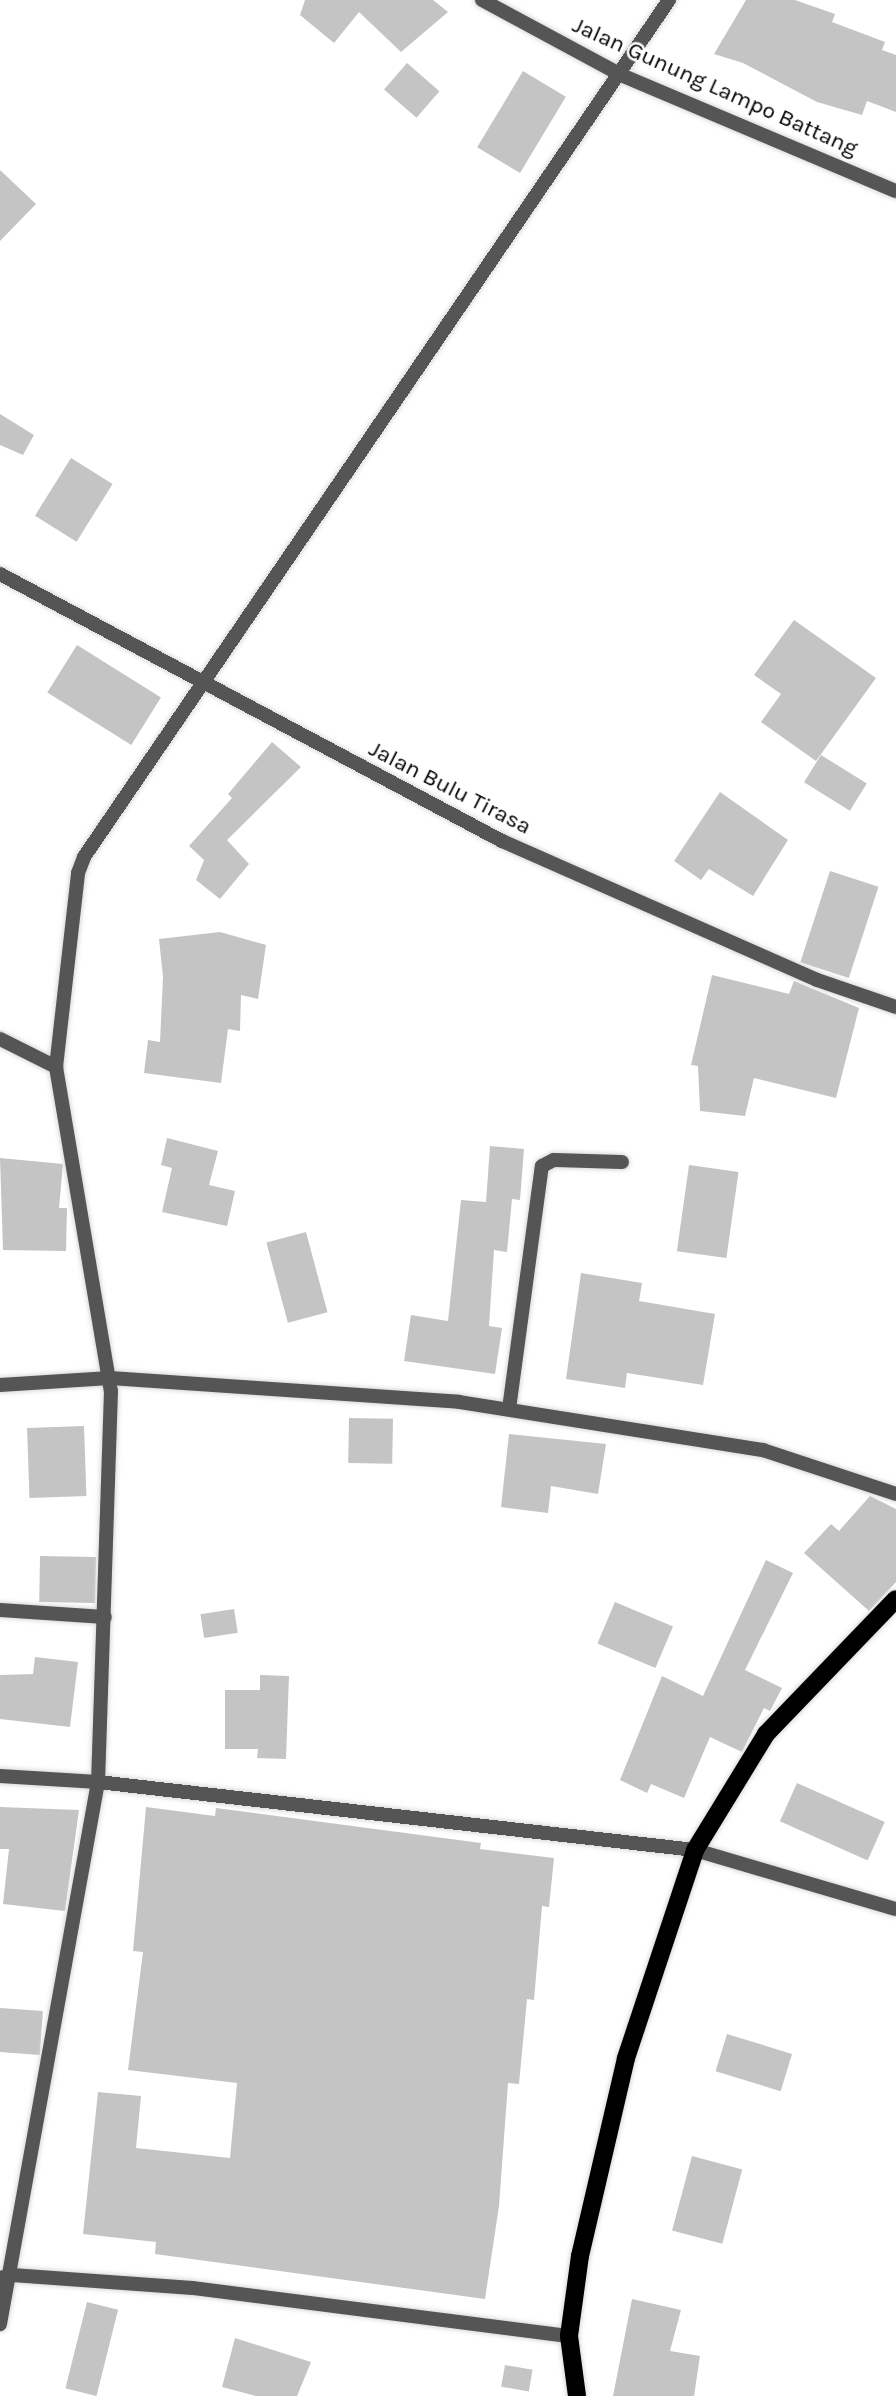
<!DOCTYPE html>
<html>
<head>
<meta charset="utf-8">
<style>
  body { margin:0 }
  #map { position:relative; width:896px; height:2396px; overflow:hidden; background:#fff; font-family:Karla,sans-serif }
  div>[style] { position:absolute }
  .building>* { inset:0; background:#c4c4c4; transform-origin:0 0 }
  .roads { filter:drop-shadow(0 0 2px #dbdbdb) drop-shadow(0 0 2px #dbdbdb) }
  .minor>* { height:14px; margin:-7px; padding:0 7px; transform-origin:7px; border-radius:7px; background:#555 }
  .primary>* { height:18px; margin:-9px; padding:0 9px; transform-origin:9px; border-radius:9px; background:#000 }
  span { translate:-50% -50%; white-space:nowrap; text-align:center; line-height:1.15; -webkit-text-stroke:5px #fff; paint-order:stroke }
  .street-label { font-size:23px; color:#000 }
</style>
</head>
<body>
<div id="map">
  <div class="building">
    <i style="clip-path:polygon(305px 0,433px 0,448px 12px,401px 52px,359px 12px,334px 43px,300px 15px)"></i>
    <i style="clip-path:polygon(746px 0,795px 0,835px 14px,832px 22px,885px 42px,882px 50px,896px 55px,896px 112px,867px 101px,862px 115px,817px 102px,743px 63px,714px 54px)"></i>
    <i style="left:407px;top:63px;width:43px;height:35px;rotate:41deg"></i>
    <i style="left:523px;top:71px;width:50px;height:89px;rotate:31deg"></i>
    <i style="clip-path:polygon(0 170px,36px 204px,0 241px)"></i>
    <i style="clip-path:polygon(0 414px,34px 435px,23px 455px,0 445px)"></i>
    <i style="left:71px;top:458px;width:49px;height:68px;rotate:32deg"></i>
    <i style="clip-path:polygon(794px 620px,876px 678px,816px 761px,761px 722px,781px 694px,754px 675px)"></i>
    <i style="left:77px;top:645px;width:99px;height:56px;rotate:32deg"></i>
    <i style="clip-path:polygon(272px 742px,301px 767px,227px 840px,249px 864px,220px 899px,196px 880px,204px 860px,189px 846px,232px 798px,228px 794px)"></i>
    <i style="left:821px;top:755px;width:54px;height:32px;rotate:32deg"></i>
    <i style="clip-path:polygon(720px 792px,788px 840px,753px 896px,709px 869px,701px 880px,674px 861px)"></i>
    <i style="left:830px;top:871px;width:51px;height:96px;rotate:18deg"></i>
    <i style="clip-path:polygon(220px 932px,266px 945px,258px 999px,241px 995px,240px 1031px,228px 1029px,221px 1083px,144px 1073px,148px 1040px,160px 1042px,163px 977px,159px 939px)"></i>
    <i style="clip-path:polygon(712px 975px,789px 994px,794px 981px,859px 1008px,836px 1098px,754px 1078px,745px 1116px,700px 1111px,698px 1066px,691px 1065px)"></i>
    <i style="clip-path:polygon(167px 1138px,218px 1151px,209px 1185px,235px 1191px,227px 1226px,162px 1212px,172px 1168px,161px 1165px)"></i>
    <i style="clip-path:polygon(490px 1146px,524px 1149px,520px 1200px,512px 1199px,507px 1252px,494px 1250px,489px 1326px,502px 1328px,495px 1374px,404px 1361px,411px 1315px,448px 1321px,461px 1200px,486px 1202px)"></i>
    <i style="clip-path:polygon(0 1158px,63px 1164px,59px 1208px,67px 1208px,66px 1251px,3px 1250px)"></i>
    <i style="left:689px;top:1165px;width:50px;height:87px;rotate:8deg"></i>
    <i style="left:306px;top:1232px;width:83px;height:41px;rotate:75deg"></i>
    <i style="clip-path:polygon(581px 1273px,642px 1283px,639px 1301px,715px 1314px,703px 1385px,627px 1373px,625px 1388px,566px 1379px)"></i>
    <i style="left:349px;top:1418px;width:44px;height:45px;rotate:1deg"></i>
    <i style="left:84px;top:1426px;width:70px;height:57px;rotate:88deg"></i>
    <i style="clip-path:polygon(509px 1434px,606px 1444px,598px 1494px,551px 1486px,548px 1513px,501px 1507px)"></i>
    <i style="clip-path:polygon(870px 1496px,896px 1509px,896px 1582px,869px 1611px,804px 1553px,831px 1524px,839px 1531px)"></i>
    <i style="left:40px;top:1556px;width:56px;height:46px;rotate:1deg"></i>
    <i style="clip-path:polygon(766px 1560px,793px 1573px,745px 1670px,782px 1688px,770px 1711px,764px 1708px,742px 1752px,710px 1737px,684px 1798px,651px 1784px,647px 1793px,620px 1780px,662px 1676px,703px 1696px)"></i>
    <i style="left:615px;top:1602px;width:63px;height:45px;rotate:23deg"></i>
    <i style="left:234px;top:1609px;width:24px;height:34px;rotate:81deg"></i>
    <i style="clip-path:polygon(35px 1657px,78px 1662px,70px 1727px,0 1719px,0 1675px,33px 1674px)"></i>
    <i style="clip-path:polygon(260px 1675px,289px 1676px,286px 1759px,257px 1758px,258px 1749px,225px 1749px,225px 1690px,260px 1690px)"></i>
    <i style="left:797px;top:1783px;width:96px;height:42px;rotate:24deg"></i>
    <i style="clip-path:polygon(0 1807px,79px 1810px,65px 1911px,3px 1904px,9px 1849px,0 1849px)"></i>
    <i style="clip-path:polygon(146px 1807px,215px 1816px,216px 1808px,481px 1843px,480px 1849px,554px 1858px,549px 1907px,542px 1906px,534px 2000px,527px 1999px,519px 2084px,508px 2083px,499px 2206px,485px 2299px,155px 2254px,156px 2242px,83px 2234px,98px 2092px,141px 2096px,136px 2148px,230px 2158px,237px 2083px,128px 2070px,143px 1952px,133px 1951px)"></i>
    <i style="left:0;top:2008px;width:43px;height:44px;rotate:4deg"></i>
    <i style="left:727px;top:2034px;width:68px;height:39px;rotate:17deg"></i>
    <i style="left:692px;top:2156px;width:52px;height:77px;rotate:15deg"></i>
    <i style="clip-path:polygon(632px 2299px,681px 2310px,670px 2351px,700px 2356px,694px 2396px,613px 2396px)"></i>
    <i style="left:87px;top:2302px;width:32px;height:89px;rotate:14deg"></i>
    <i style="clip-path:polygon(235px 2338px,311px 2362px,297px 2396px,256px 2396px,222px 2387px)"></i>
    <i style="left:505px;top:2365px;width:28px;height:22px;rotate:10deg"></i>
  </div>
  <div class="roads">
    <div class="minor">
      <i style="left:482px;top:0;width:158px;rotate:28.3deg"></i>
      <i style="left:621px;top:75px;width:298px;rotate:22.9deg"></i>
      <i style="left:0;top:574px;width:569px;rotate:28.01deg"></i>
      <i style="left:502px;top:841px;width:344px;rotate:23.8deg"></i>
      <i style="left:817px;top:980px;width:83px;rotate:18.9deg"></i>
      <i style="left:0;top:1039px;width:63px;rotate:26.6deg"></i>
      <i style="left:56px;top:1067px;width:329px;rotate:80.4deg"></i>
      <i style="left:111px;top:1391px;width:391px;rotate:91.9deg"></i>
      <i style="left:98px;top:1782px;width:551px;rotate:100.25deg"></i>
      <i style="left:56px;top:1067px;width:195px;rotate:-83.5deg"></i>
      <i style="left:78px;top:873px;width:17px;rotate:-69deg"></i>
      <i style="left:84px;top:857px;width:1038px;rotate:-55.68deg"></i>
      <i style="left:0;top:1385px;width:110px;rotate:-3.6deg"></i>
      <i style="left:110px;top:1378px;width:350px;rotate:3.9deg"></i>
      <i style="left:459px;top:1402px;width:308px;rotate:9deg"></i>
      <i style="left:763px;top:1450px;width:140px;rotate:18.3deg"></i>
      <i style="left:509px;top:1409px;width:245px;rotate:-82.3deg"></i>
      <i style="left:542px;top:1166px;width:13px;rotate:-27deg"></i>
      <i style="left:554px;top:1160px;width:68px;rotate:1.7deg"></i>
      <i style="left:0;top:1610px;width:105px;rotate:3.8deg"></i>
      <i style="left:0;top:1776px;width:98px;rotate:3.5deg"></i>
      <i style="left:98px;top:1782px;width:601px;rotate:6.5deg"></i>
      <i style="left:695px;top:1850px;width:209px;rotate:16.4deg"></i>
      <i style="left:0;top:2278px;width:12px;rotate:-14deg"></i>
      <i style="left:12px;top:2275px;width:181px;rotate:4.1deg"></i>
      <i style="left:193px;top:2288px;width:379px;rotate:7.3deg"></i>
    </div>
    <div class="primary">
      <i style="left:577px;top:2396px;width:61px;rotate:-97.6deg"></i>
      <i style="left:569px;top:2336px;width:81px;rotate:-82.2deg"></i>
      <i style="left:580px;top:2256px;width:203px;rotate:-76.9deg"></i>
      <i style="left:626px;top:2058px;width:219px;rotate:-71.6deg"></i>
      <i style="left:695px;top:1850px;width:136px;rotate:-58.5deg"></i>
      <i style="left:766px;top:1734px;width:187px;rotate:-46.1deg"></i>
    </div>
  </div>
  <div class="street-label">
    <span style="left:715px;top:87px;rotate:24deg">Jalan Gunung Lampo Battang</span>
    <span style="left:450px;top:788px;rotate:27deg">Jalan Bulu Tirasa</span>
  </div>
</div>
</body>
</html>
